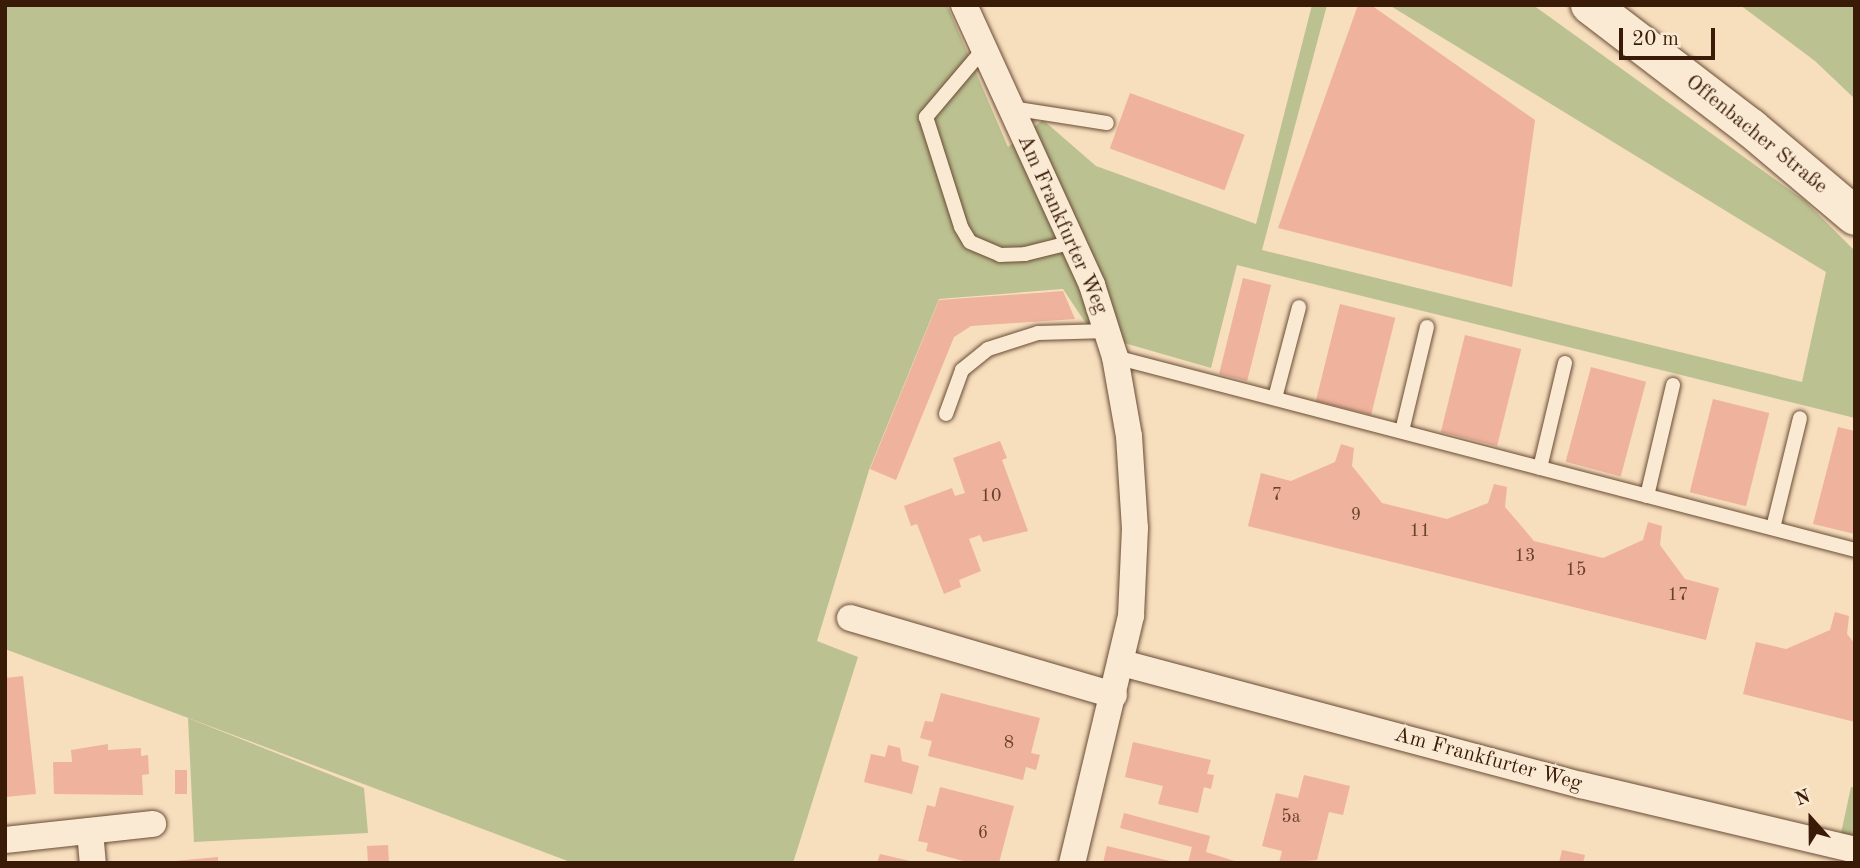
<!DOCTYPE html>
<html>
<head>
<meta charset="utf-8">
<style>
  body { margin:0 }
  #map { position:relative; width:1860px; height:868px; overflow:hidden; background:#f7debd; font-family:"Old Standard TT",serif }
  div>[style] { position:absolute }
  .green>* { inset:0; background:#bcc191 }
  .building>* { inset:0; background:#efb29c; transform-origin:0 0 }
  .roads { filter:drop-shadow(0 0 2px #694c35) drop-shadow(0 0 2px #694c35) }
  .service>* { height:14px; margin:-7px; padding:0 7px; transform-origin:7px; border-radius:7px; background:#faead4 }
  .minor>* { height:26px; margin:-13px; padding:0 13px; transform-origin:13px; border-radius:13px; background:#faead4 }
  .secondary>* { height:38px; margin:-19px; padding:0 19px; transform-origin:19px; border-radius:19px; background:#faead4 }
  span { translate:-50% -50%; white-space:nowrap; text-align:center; line-height:1.15; -webkit-text-stroke:5px #faead4; paint-order:stroke }
  .number-label { font-size:18px; color:#67412d }
  .number-label span { -webkit-text-stroke-width:0 }
  .street-label { font-size:21px; color:#3a1b08 }
  .frame { position:absolute; inset:0; border:7px solid #3a1b08; pointer-events:none }
  .north { position:absolute; left:1776px; top:784px; width:70px; height:70px; -webkit-text-stroke:5px #faead4; paint-order:stroke; rotate:339deg; font-size:19px; font-weight:700; line-height:28px; text-align:center; color:#3a1b08 }
  .north::after { content:''; display:block; margin:auto; width:24px; height:32px; background:#3a1b08; clip-path:polygon(50% 0,100% 100%,50% 72%,0 100%) }
  .scale { position:absolute; left:1619px; top:28px; width:96px; height:32px; box-sizing:border-box; border:4px solid #3a1b08; border-top:0; padding-left:9px; font-size:21px; line-height:24px; white-space:nowrap; color:#3a1b08; -webkit-text-stroke:5px #faead4; paint-order:stroke }
</style>
</head>
<body>
<div id="map">
  <div class="green">
    <i style="clip-path:polygon(5px 5px,947px 5px,1008px 147px,1043px 120px,1096px 166px,1256px 224px,1312px 5px,1327px 5px,1262px 250px,1802px 382px,1826px 272px,1389px 5px,1533px 5px,1805px 201px,1855px 251px,1855px 418px,1237px 265px,1211px 368px,1093px 334px,1063px 289px,939px 299px,869px 470px,817px 641px,858px 657px,793px 863px,573px 863px,5px 649px)"></i>
    <i style="clip-path:polygon(1740px 5px,1855px 5px,1855px 99px,1815px 61px)"></i>
    <i style="clip-path:polygon(188px 718px,364px 788px,368px 833px,194px 842px)"></i>
    <i style="clip-path:polygon(1851px 787px,1855px 788px,1855px 842px,1840px 838px)"></i>
  </div>
  <div class="building">
    <i style="clip-path:polygon(1358px 5px,1371px 5px,1535px 120px,1512px 287px,1278px 228px)"></i>
    <i style="left:1130px;top:93px;width:122px;height:59px;rotate:20deg"></i>
    <i style="left:1243px;top:278px;width:29px;height:99px;rotate:14deg"></i>
    <i style="clip-path:polygon(1063px 291px,1075px 319px,971px 326px,954px 337px,896px 480px,870px 469px,939px 300px)"></i>
    <i style="left:1340px;top:304px;width:57px;height:100px;rotate:14deg"></i>
    <i style="left:1465px;top:335px;width:58px;height:100px;rotate:14deg"></i>
    <i style="left:1591px;top:367px;width:57px;height:98px;rotate:15deg"></i>
    <i style="left:1713px;top:399px;width:58px;height:96px;rotate:14deg"></i>
    <i style="clip-path:polygon(1838px 427px,1855px 431px,1855px 534px,1813px 524px)"></i>
    <i style="clip-path:polygon(1000px 441px,1007px 458px,1002px 460px,1028px 531px,983px 542px,980px 535px,969px 539px,981px 571px,959px 580px,961px 587px,944px 594px,917px 524px,911px 526px,904px 506px,952px 488px,955px 496px,965px 493px,953px 458px)"></i>
    <i style="clip-path:polygon(1341px 444px,1354px 448px,1352px 466px,1382px 503px,1447px 519px,1488px 503px,1494px 484px,1507px 487px,1505px 507px,1534px 541px,1603px 558px,1643px 540px,1648px 522px,1662px 526px,1660px 545px,1685px 579px,1719px 588px,1706px 640px,1248px 526px,1261px 473px,1291px 481px,1335px 462px)"></i>
    <i style="clip-path:polygon(1835px 612px,1849px 616px,1847px 634px,1855px 644px,1855px 722px,1743px 694px,1756px 642px,1786px 649px,1830px 630px)"></i>
    <i style="clip-path:polygon(23px 676px,36px 794px,5px 797px,5px 678px)"></i>
    <i style="clip-path:polygon(941px 693px,1040px 718px,1031px 753px,1040px 755px,1036px 770px,1026px 767px,1023px 780px,928px 756px,932px 741px,920px 738px,925px 721px,933px 722px)"></i>
    <i style="clip-path:polygon(1133px 742px,1211px 760px,1207px 774px,1214px 775px,1211px 789px,1204px 787px,1198px 813px,1158px 804px,1163px 786px,1125px 777px)"></i>
    <i style="clip-path:polygon(108px 744px,108px 750px,141px 748px,141px 756px,148px 755px,149px 774px,142px 775px,143px 795px,54px 794px,53px 762px,72px 762px,71px 750px)"></i>
    <i style="clip-path:polygon(888px 745px,900px 748px,902px 761px,919px 766px,912px 794px,864px 782px,871px 754px,885px 757px)"></i>
    <i style="left:175px;top:770px;width:12px;height:24px"></i>
    <i style="clip-path:polygon(1304px 775px,1350px 786px,1343px 815px,1329px 812px,1317px 860px,1279px 863px,1282px 851px,1262px 846px,1276px 793px,1298px 798px)"></i>
    <i style="clip-path:polygon(940px 787px,1014px 806px,999px 863px,971px 863px,926px 851px,928px 843px,918px 841px,927px 805px,935px 807px)"></i>
    <i style="clip-path:polygon(1124px 813px,1210px 836px,1206px 852px,1241px 863px,1188px 863px,1192px 847px,1120px 828px)"></i>
    <i style="left:388px;top:845px;width:18px;height:21px;rotate:87deg"></i>
    <i style="clip-path:polygon(1107px 846px,1174px 862px,1174px 863px,1103px 863px)"></i>
    <i style="clip-path:polygon(1562px 850px,1585px 855px,1583px 863px,1559px 863px)"></i>
    <i style="clip-path:polygon(880px 854px,914px 862px,914px 863px,877px 863px)"></i>
    <i style="clip-path:polygon(218px 857px,218px 863px,174px 863px,174px 861px)"></i>
  </div>
  <div class="roads">
    <div class="service">
      <i style="left:982px;top:51px;width:87px;rotate:130.3deg"></i>
      <i style="left:926px;top:117px;width:115px;rotate:72.3deg"></i>
      <i style="left:961px;top:227px;width:17px;rotate:59deg"></i>
      <i style="left:970px;top:242px;width:33px;rotate:23deg"></i>
      <i style="left:1000px;top:255px;width:25px;rotate:-2deg"></i>
      <i style="left:1025px;top:254px;width:49px;rotate:-14deg"></i>
      <i style="left:1011px;top:108px;width:97px;rotate:8.9deg"></i>
      <i style="left:1115px;top:357px;width:765px;rotate:14.62deg"></i>
      <i style="left:1275px;top:398px;width:94px;rotate:-75.2deg"></i>
      <i style="left:946px;top:414px;width:47px;rotate:-70deg"></i>
      <i style="left:962px;top:370px;width:33px;rotate:-39deg"></i>
      <i style="left:988px;top:349px;width:52px;rotate:-17.7deg"></i>
      <i style="left:1038px;top:333px;width:70px;rotate:-1.6deg"></i>
      <i style="left:1402px;top:431px;width:107px;rotate:-76.5deg"></i>
      <i style="left:1540px;top:468px;width:108px;rotate:-76.6deg"></i>
      <i style="left:1647px;top:496px;width:114px;rotate:-76.8deg"></i>
      <i style="left:1773px;top:528px;width:113px;rotate:-76.2deg"></i>
    </div>
    <div class="minor">
      <i style="left:964px;top:5px;width:308px;rotate:65.4deg"></i>
      <i style="left:1092px;top:285px;width:76px;rotate:72.3deg"></i>
      <i style="left:1115px;top:357px;width:80px;rotate:80deg"></i>
      <i style="left:1129px;top:436px;width:92px;rotate:86.3deg"></i>
      <i style="left:1135px;top:528px;width:88px;rotate:92.6deg"></i>
      <i style="left:1131px;top:616px;width:254px;rotate:103.4deg"></i>
      <i style="left:850px;top:618px;width:275px;rotate:16.3deg"></i>
      <i style="left:1122px;top:663px;width:475px;rotate:14.9deg"></i>
      <i style="left:1581px;top:785px;width:282px;rotate:13.3deg"></i>
      <i style="left:90px;top:831px;width:32px;rotate:85deg"></i>
      <i style="left:5px;top:840px;width:149px;rotate:-6.2deg"></i>
    </div>
    <div class="secondary">
      <i style="left:1590px;top:5px;width:203px;rotate:37.4deg"></i>
      <i style="left:1751px;top:128px;width:136px;rotate:40.2deg"></i>
    </div>
  </div>
  <div class="number-label">
    <span style="left:1277px;top:495px">7</span>
    <span style="left:991px;top:496px">10</span>
    <span style="left:1356px;top:515px">9</span>
    <span style="left:1420px;top:531px">11</span>
    <span style="left:1525px;top:556px">13</span>
    <span style="left:1576px;top:570px">15</span>
    <span style="left:1678px;top:595px">17</span>
    <span style="left:1009px;top:743px">8</span>
    <span style="left:1291px;top:817px">5a</span>
    <span style="left:983px;top:833px">6</span>
  </div>
  <div class="street-label">
    <span style="left:1756px;top:135px;rotate:39deg">Offenbacher Straße</span>
    <span style="left:1062px;top:225px;rotate:66deg">Am Frankfurter Weg</span>
    <span style="left:1488px;top:760px;rotate:15deg">Am Frankfurter Weg</span>
  </div>
  <div class="frame"></div>
  <div class="north">N</div>
  <div class="scale">20 m</div>
</div>
</body>
</html>
